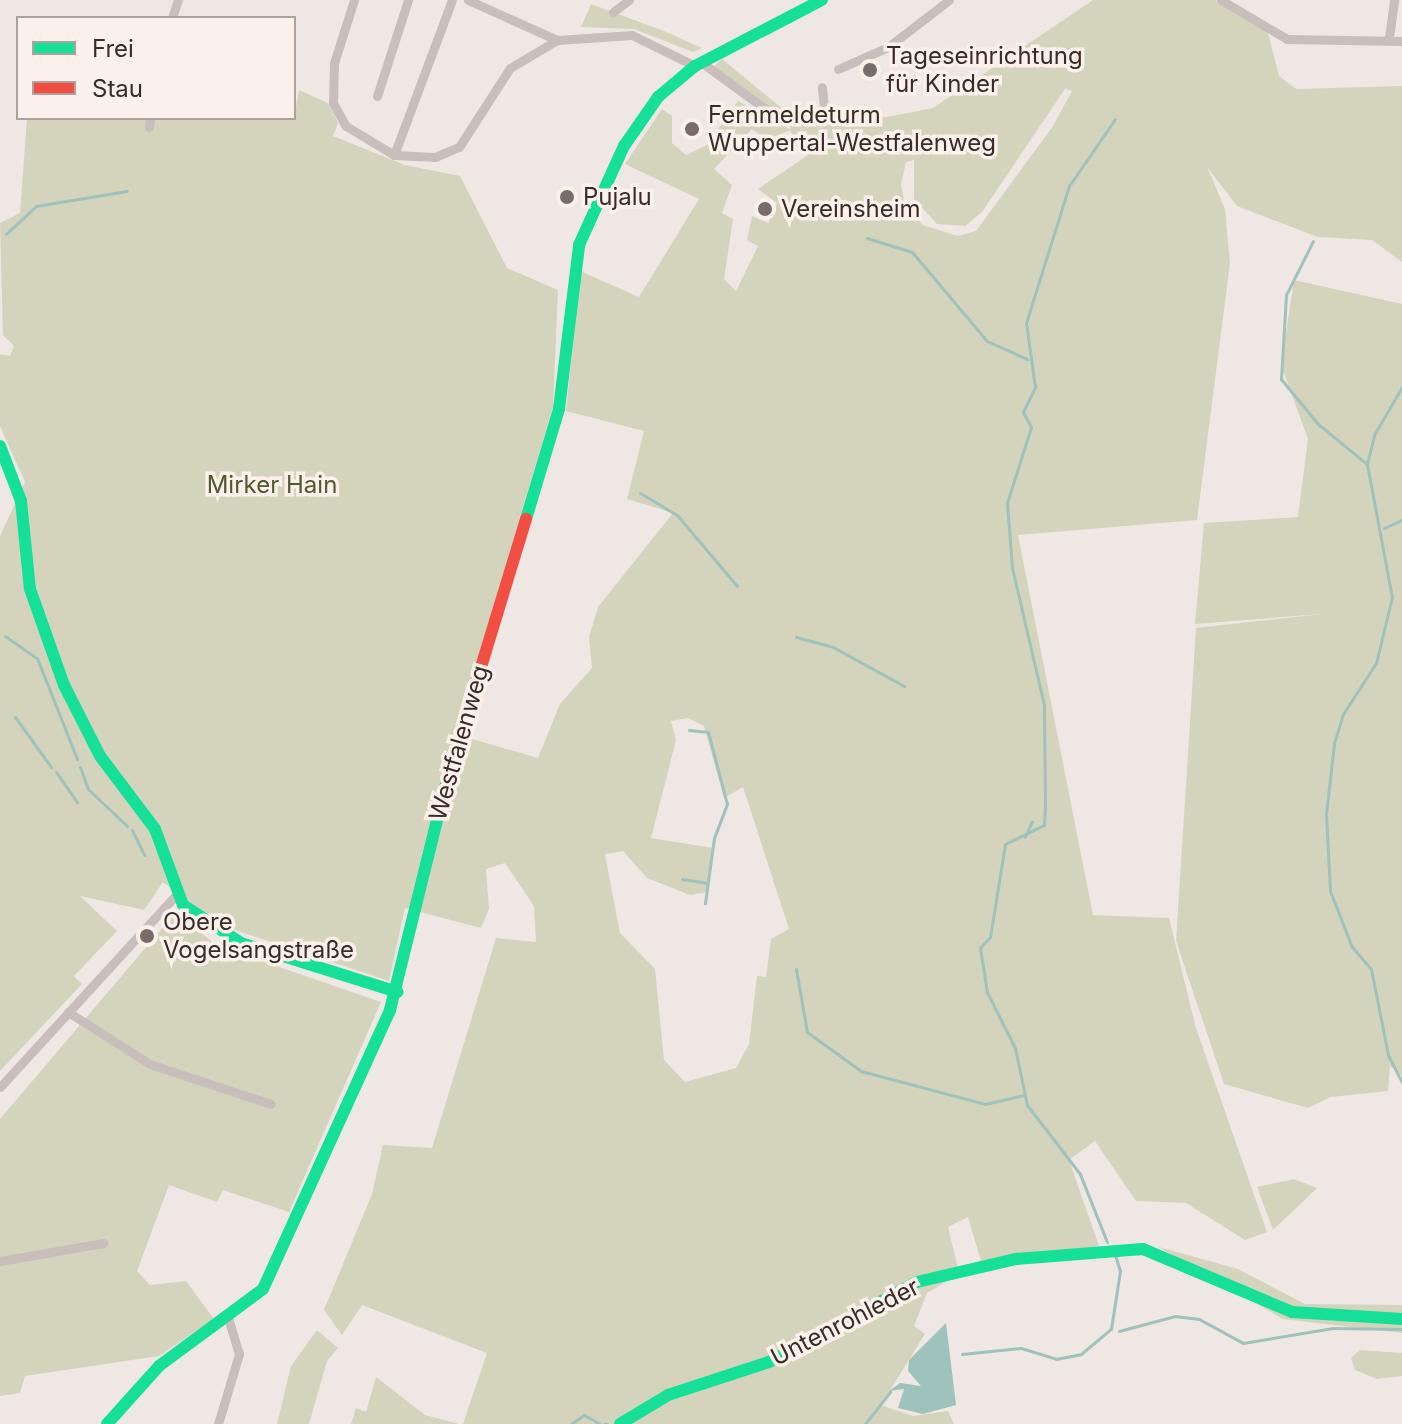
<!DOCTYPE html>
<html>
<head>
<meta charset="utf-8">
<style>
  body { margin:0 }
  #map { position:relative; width:1402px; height:1424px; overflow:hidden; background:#efe7e3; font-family:Inter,sans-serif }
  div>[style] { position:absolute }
  .green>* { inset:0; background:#d4d4bc }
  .water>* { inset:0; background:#9ec2bc }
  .stream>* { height:3px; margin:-1.5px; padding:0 1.5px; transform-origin:1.5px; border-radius:1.5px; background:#9ec2bc }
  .street>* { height:9px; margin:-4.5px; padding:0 4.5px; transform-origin:4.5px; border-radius:4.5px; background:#c8bfbc }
  .fast>* { height:12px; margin:-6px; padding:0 6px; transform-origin:6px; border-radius:6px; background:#16e098 }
  .jam>* { height:12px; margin:-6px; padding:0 6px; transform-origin:6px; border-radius:6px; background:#f24e42 }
  .dots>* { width:22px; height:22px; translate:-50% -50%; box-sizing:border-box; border:4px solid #fbf1ea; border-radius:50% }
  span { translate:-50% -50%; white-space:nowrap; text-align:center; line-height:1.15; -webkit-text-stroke:7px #fbf1ea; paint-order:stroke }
  .poi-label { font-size:24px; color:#392b29 }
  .left { translate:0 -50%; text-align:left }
  .park-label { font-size:24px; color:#4f592b }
  .street-label { font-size:24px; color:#392b29 }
  .legend { position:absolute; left:16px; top:16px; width:280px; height:104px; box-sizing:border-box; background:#fbf1ea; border:2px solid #ada29d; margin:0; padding:10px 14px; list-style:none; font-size:24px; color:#392b29 }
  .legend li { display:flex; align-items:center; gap:16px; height:40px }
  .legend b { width:40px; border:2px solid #ada29d }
</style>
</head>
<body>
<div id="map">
  <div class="green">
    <i style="clip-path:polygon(evenodd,1093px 0,1215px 0,1267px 29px,1279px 76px,1296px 89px,1402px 86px,1402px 262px,1372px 240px,1318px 237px,1237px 206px,1207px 167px,1225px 209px,1230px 263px,1197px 520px,1018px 535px,1093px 915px,1169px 918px,1196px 1028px,1267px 1232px,1245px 1240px,1186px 1203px,1136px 1201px,1095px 1141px,1069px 1160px,1099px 1246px,981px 1261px,968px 1217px,948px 1227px,958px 1268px,917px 1278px,788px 1357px,919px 1286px,947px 1281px,927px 1293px,914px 1326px,925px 1334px,881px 1405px,913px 1416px,948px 1411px,954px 1424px,463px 1424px,487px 1353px,362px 1305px,342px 1335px,324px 1310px,372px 1194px,383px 1145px,432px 1148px,496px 938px,536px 942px,534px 906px,505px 863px,486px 869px,489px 909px,481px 928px,405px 908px,389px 981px,217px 924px,163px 882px,144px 910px,80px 896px,117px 931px,74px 976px,82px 984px,0 1071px,0 536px,25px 482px,0 426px,0 354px,10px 356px,14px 346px,3px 335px,0 223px,20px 213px,27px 118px,294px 118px,299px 90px,328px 103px,338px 123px,333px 136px,405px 165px,460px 176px,507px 268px,558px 290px,553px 407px,455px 734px,538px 758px,560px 704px,592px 668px,589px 637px,598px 607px,673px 513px,627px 499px,644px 431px,566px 411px,580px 271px,639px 297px,699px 199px,625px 164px,662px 109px,672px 116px,672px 143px,686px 155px,707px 145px,738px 101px,790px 129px,789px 122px,826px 120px,833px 113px,887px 117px,933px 108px,1093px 0,1065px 89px,1072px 91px,1053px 126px,976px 231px,958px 236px,923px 225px,905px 205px,901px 185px,906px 162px,914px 160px,914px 199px,937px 224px,965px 226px,982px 212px,1065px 89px,1093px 0,752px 129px,766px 140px,790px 130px,797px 147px,804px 142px,811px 153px,758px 189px,777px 203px,768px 223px,752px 216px,747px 240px,758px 246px,736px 291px,724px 279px,733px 219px,722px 213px,732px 185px,714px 169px,752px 129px,1093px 0,688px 718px,704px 726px,724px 798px,743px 787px,789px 929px,771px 939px,766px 977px,757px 976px,749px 1044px,736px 1068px,685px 1082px,664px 1060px,655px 969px,620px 933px,605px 854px,623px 851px,647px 878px,690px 895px,707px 892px,713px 848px,651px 838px,676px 740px,671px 721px,688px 718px)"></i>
    <i style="clip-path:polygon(591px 4px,664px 31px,702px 48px,693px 52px,634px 29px,581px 27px)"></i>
    <i style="clip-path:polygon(722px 59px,784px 110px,820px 111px,789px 113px,765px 107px,714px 66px)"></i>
    <i style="clip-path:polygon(1294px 280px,1402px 304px,1402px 1076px,1390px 1066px,1388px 1091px,1331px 1097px,1308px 1108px,1224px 1084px,1176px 941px,1196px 628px,1322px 614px,1195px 624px,1204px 523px,1298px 517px,1308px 439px,1281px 365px)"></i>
    <i style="clip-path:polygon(176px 912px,216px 945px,381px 1002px,289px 1212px,223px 1190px,217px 1202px,169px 1185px,137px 1271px,150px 1285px,186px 1281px,214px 1319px,159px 1356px,25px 1376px,20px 1393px,0 1396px,0 1119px)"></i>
    <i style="clip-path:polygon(1294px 1179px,1317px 1188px,1273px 1230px,1257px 1187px)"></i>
    <i style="clip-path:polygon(1159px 1247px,1238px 1269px,1305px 1304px,1402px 1305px,1402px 1333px,1283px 1319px)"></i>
    <i style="clip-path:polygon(317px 1330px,338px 1348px,327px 1361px,309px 1424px,277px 1424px,291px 1366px)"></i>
    <i style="clip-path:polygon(1360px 1350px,1402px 1353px,1402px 1376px,1377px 1379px,1355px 1370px,1351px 1358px)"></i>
    <i style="clip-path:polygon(376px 1377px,425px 1415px,459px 1424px,351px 1424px,356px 1408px,366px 1412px)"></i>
  </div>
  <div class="water">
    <i style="clip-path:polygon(946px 1323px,956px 1405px,923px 1414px,898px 1408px,904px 1389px,889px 1391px,900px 1383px,921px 1386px,908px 1371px,909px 1360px)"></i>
  </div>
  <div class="stream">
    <i style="left:6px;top:234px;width:41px;rotate:-43deg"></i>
    <i style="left:36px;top:206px;width:92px;rotate:-9.4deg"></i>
    <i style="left:867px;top:238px;width:47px;rotate:17.3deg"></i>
    <i style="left:912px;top:252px;width:116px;rotate:49.9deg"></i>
    <i style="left:987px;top:341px;width:44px;rotate:24.2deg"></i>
    <i style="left:1313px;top:241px;width:60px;rotate:116.6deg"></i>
    <i style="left:1286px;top:295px;width:84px;rotate:93.4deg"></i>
    <i style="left:1281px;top:379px;width:58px;rotate:50.6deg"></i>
    <i style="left:1318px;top:424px;width:63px;rotate:39.2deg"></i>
    <i style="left:1367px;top:464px;width:135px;rotate:79.4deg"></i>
    <i style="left:1392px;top:597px;width:68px;rotate:103.6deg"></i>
    <i style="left:1376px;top:663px;width:61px;rotate:122.9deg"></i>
    <i style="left:1343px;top:714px;width:31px;rotate:107deg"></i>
    <i style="left:1334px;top:744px;width:70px;rotate:96.5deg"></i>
    <i style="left:1326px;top:814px;width:77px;rotate:87deg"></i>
    <i style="left:1330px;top:891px;width:60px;rotate:68.6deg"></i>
    <i style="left:1352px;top:947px;width:29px;rotate:49deg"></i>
    <i style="left:1371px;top:969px;width:88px;rotate:78.8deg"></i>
    <i style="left:1388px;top:1055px;width:31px;rotate:63deg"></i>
    <i style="left:1367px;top:464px;width:32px;rotate:-76deg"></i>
    <i style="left:1375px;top:433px;width:53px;rotate:-59.6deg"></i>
    <i style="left:640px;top:493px;width:43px;rotate:30.7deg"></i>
    <i style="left:677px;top:515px;width:93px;rotate:49.8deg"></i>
    <i style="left:1384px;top:528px;width:20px;rotate:-24deg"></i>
    <i style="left:5px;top:636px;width:39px;rotate:35deg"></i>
    <i style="left:37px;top:658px;width:109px;rotate:68.4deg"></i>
    <i style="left:796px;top:637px;width:38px;rotate:15deg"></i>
    <i style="left:833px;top:647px;width:81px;rotate:28.8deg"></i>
    <i style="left:15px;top:717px;width:62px;rotate:54.2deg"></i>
    <i style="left:689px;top:730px;width:19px;rotate:6deg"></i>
    <i style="left:708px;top:732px;width:74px;rotate:75.2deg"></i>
    <i style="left:727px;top:804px;width:36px;rotate:111deg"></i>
    <i style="left:714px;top:838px;width:66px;rotate:97.9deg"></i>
    <i style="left:80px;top:767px;width:23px;rotate:70deg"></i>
    <i style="left:88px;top:789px;width:54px;rotate:43.5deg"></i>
    <i style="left:56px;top:772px;width:37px;rotate:55deg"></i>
    <i style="left:132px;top:830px;width:28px;rotate:64deg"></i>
    <i style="left:1025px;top:837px;width:17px;rotate:-66deg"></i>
    <i style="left:682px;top:879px;width:24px;rotate:9deg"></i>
    <i style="left:796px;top:969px;width:64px;rotate:80.1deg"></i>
    <i style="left:807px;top:1032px;width:67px;rotate:35.8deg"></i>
    <i style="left:861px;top:1071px;width:128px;rotate:14.9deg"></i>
    <i style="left:985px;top:1104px;width:40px;rotate:-13deg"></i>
    <i style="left:1107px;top:1242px;width:73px;rotate:-111.7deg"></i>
    <i style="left:1080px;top:1174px;width:87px;rotate:-127.5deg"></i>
    <i style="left:1027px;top:1105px;width:58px;rotate:-101.9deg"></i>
    <i style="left:1015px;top:1048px;width:63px;rotate:-116.6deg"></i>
    <i style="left:987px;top:992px;width:45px;rotate:-99deg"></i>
    <i style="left:980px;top:948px;width:15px;rotate:-48deg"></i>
    <i style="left:990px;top:937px;width:94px;rotate:-80.8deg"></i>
    <i style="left:1005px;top:844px;width:43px;rotate:-26deg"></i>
    <i style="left:1044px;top:825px;width:19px;rotate:-87deg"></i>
    <i style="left:1045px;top:806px;width:101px;rotate:-90.6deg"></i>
    <i style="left:1044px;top:705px;width:142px;rotate:-103.1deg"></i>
    <i style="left:1012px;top:567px;width:64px;rotate:-94.5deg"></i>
    <i style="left:1007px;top:503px;width:80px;rotate:-72.5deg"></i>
    <i style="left:1031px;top:427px;width:17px;rotate:-118deg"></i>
    <i style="left:1023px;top:412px;width:28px;rotate:-64deg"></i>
    <i style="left:1035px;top:387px;width:65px;rotate:-98deg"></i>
    <i style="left:1026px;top:323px;width:144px;rotate:-72.6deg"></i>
    <i style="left:1069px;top:186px;width:81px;rotate:-55.5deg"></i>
    <i style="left:1119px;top:1331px;width:58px;rotate:-15deg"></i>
    <i style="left:1175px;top:1316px;width:24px;rotate:7deg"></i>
    <i style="left:1199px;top:1319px;width:50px;rotate:28.6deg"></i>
    <i style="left:1243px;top:1343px;width:91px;rotate:-9.5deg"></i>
    <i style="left:1333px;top:1328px;width:69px;rotate:0.8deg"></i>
    <i style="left:962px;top:1354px;width:59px;rotate:-5.8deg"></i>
    <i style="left:1021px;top:1348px;width:37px;rotate:17deg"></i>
    <i style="left:1056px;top:1359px;width:25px;rotate:-11deg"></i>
    <i style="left:1081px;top:1354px;width:39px;rotate:-40deg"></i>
    <i style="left:1111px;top:1329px;width:59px;rotate:-81.2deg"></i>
    <i style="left:1120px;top:1271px;width:17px;rotate:-107deg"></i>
    <i style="left:571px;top:1424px;width:16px;rotate:-35deg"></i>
    <i style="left:584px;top:1415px;width:18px;rotate:29deg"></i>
    <i style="left:604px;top:1424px;width:3px"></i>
    <i style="left:865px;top:1424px;width:41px;rotate:-52deg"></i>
  </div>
  <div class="street">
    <i style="left:354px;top:0;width:66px;rotate:107.6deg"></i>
    <i style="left:334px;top:63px;width:40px;rotate:91.4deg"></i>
    <i style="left:333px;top:103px;width:26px;rotate:61deg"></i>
    <i style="left:346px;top:126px;width:56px;rotate:31.1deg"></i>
    <i style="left:394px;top:155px;width:41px;rotate:2.8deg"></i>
    <i style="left:435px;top:157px;width:26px;rotate:-23deg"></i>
    <i style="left:459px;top:147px;width:94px;rotate:-57.2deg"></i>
    <i style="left:510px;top:68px;width:55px;rotate:-30.8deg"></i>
    <i style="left:557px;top:40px;width:75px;rotate:-3.8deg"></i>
    <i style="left:632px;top:35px;width:70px;rotate:26.2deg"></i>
    <i style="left:468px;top:0;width:98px;rotate:24.2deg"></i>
    <i style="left:1221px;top:0;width:77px;rotate:30.6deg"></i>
    <i style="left:1287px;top:39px;width:115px;rotate:1deg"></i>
    <i style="left:613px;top:12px;width:20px;rotate:-37deg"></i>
    <i style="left:172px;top:18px;width:19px;rotate:-72deg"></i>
    <i style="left:1389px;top:37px;width:37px;rotate:-82deg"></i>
    <i style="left:701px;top:62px;width:92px;rotate:36.1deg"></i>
    <i style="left:775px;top:116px;width:50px;rotate:1.1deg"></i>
    <i style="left:825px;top:117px;width:30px;rotate:-96deg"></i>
    <i style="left:838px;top:69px;width:55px;rotate:-23.7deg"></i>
    <i style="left:888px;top:47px;width:77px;rotate:-37.6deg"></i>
    <i style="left:377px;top:96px;width:101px;rotate:-72.1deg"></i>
    <i style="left:149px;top:127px;width:9px;rotate:-84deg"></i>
    <i style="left:394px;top:155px;width:165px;rotate:-69.5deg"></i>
    <i style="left:68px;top:1012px;width:97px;rotate:32.4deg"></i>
    <i style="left:150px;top:1064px;width:127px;rotate:18.3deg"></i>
    <i style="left:0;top:1087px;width:260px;rotate:-47.5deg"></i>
    <i style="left:0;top:1261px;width:105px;rotate:-9.9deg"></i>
    <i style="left:218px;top:1424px;width:73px;rotate:-73.3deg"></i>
    <i style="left:239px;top:1354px;width:37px;rotate:-107deg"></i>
  </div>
  <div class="fast">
    <i style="left:0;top:446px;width:59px;rotate:69.1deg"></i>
    <i style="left:21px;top:501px;width:88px;rotate:84.2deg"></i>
    <i style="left:30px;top:589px;width:102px;rotate:70.5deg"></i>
    <i style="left:64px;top:685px;width:80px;rotate:63.1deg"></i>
    <i style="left:100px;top:756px;width:91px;rotate:53deg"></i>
    <i style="left:155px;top:829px;width:81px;rotate:69.8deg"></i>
    <i style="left:183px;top:905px;width:69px;rotate:33.2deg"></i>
    <i style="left:241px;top:943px;width:164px;rotate:17.4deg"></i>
    <i style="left:526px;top:519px;width:115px;rotate:-73.3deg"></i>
    <i style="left:559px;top:409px;width:165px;rotate:-83deg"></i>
    <i style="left:579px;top:245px;width:109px;rotate:-65.6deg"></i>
    <i style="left:624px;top:146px;width:60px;rotate:-55.2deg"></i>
    <i style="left:658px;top:97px;width:48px;rotate:-40deg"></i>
    <i style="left:695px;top:66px;width:143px;rotate:-27.5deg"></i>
    <i style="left:107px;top:1424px;width:78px;rotate:-48.1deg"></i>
    <i style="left:159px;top:1366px;width:129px;rotate:-36.5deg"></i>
    <i style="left:263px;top:1289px;width:307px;rotate:-65.5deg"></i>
    <i style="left:390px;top:1010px;width:238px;rotate:-76.1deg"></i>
    <i style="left:620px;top:1424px;width:56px;rotate:-31.1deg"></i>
    <i style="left:668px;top:1395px;width:106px;rotate:-18.1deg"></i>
    <i style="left:769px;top:1362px;width:168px;rotate:-28.4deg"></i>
    <i style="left:917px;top:1282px;width:102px;rotate:-13.1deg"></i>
    <i style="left:1016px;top:1259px;width:127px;rotate:-4.5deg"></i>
    <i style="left:1143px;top:1249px;width:162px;rotate:22.9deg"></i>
    <i style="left:1292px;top:1312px;width:110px;rotate:3.6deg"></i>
  </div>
  <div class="jam">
    <i style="left:447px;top:779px;width:272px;rotate:-73.1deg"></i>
  </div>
  <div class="dots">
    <i style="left:870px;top:70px;background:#796d6a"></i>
    <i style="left:692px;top:129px;background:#796d6a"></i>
    <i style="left:567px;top:197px;background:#796d6a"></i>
    <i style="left:765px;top:209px;background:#796d6a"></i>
    <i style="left:147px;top:936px;background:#796d6a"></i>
  </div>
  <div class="poi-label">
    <span class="left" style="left:886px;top:70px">Tageseinrichtung<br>für Kinder</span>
    <span class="left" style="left:708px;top:129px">Fernmeldeturm<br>Wuppertal-Westfalenweg</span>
    <span class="left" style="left:583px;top:197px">Pujalu</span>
    <span class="left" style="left:781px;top:209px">Vereinsheim</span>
    <span class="left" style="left:163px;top:936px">Obere<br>Vogelsangstraße</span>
  </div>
  <div class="park-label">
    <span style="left:272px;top:485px">Mirker Hain</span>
  </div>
  <div class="street-label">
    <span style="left:459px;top:743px;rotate:-74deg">Westfalenweg</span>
    <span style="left:845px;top:1322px;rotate:-27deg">Untenrohleder</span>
  </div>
  <ul class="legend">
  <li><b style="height:10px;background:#16e098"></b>Frei</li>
  <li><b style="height:10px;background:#f24e42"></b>Stau</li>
  </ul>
</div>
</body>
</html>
